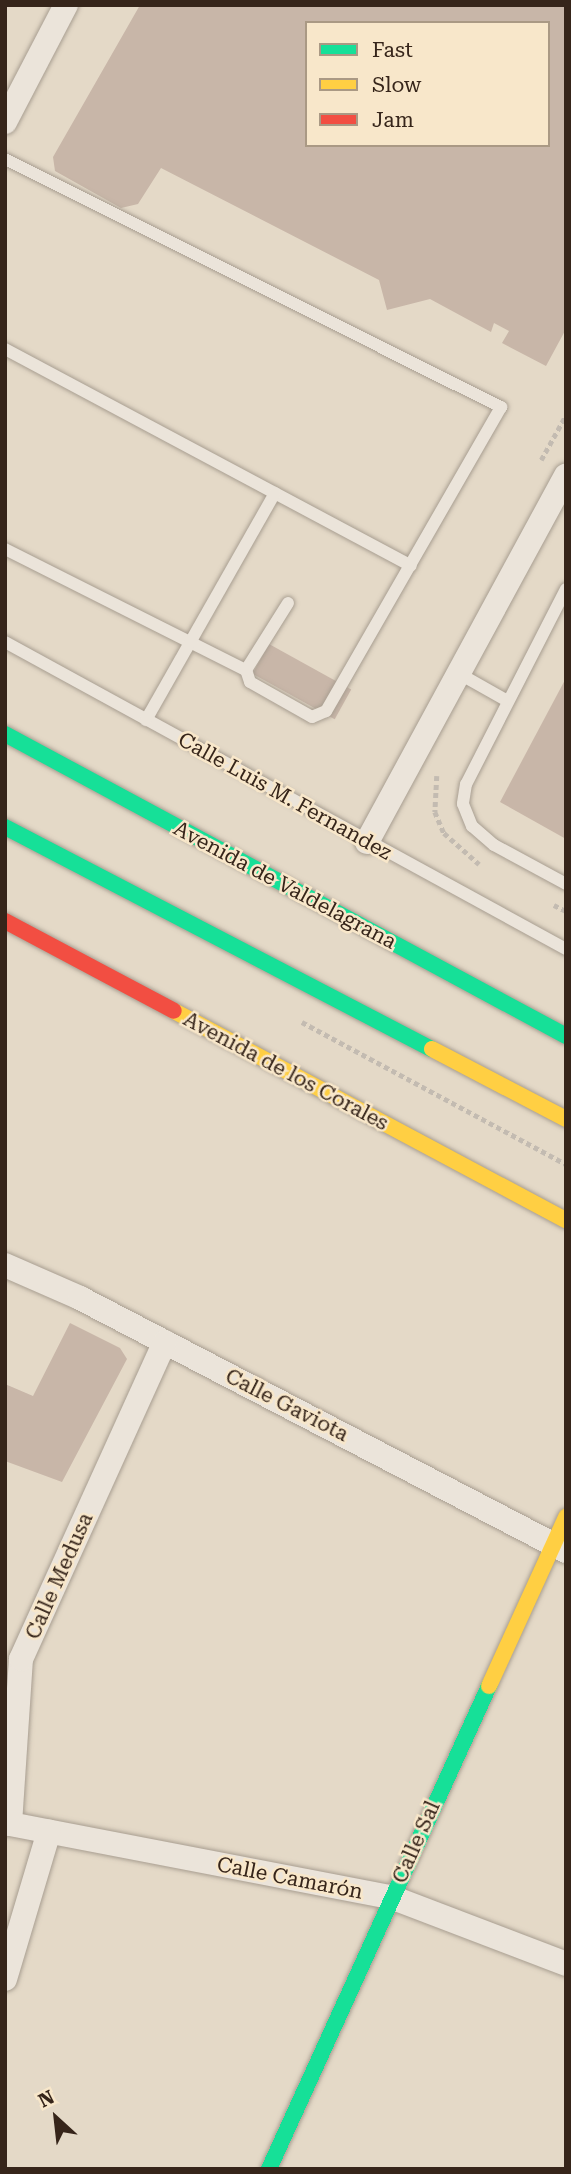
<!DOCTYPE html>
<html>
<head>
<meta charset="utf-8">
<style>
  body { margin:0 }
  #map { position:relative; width:571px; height:2174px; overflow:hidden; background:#e4d9c7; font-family:"Roboto Serif",serif }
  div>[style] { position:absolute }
  .building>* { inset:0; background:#c8b6a8; transform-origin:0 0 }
  .path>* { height:4.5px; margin-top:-2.25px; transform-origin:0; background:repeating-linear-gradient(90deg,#c3bbb1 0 5px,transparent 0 8.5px) }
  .roads { filter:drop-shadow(0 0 2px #a89e91) drop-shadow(0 0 2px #a89e91) }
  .lane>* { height:12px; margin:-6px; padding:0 6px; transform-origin:6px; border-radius:6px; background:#ebe4da }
  .street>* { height:24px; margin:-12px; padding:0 12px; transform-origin:12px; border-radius:12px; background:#ebe4da }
  .fast>* { height:16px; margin:-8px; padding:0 8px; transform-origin:8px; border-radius:8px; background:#16e098 }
  .slow>* { height:16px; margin:-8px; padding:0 8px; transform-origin:8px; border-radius:8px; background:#ffcf43 }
  .jam>* { height:16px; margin:-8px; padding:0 8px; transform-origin:8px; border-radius:8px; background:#f24e42 }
  span { translate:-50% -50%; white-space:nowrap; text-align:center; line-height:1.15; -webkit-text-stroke:5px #f8e7ca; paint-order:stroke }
  .street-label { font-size:21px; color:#36251a }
  .frame { position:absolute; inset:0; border:7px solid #36251a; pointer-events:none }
  .legend { position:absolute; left:305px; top:21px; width:245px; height:126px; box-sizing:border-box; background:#f8e7ca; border:2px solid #aa9984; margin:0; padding:9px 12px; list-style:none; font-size:21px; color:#36251a }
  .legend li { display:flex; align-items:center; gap:14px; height:35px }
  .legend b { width:35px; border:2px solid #aa9984 }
  .north { position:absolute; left:21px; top:2083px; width:70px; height:70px; -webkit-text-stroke:5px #f8e7ca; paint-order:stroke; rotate:333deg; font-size:19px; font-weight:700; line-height:28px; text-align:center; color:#36251a }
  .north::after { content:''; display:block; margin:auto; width:24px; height:32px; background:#36251a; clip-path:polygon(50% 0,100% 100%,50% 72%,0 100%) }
</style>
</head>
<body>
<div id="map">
  <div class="building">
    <i style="clip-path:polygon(evenodd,140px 5px,566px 5px,566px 329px,546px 366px,502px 343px,509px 331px,494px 323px,491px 332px,430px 299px,387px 310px,379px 280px,161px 168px,138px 204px,121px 208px,55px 171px,53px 157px,140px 5px,307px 23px,548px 23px,548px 145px,307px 145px,307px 23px)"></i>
    <i style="left:269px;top:644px;width:94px;height:34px;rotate:29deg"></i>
    <i style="clip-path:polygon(566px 678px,566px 839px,500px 802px)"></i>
    <i style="clip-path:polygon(70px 1323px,120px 1348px,127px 1359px,62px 1482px,5px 1461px,5px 1384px,33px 1396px)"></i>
  </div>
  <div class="path">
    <i style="left:541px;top:460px;width:51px;rotate:-60.9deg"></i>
    <i style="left:437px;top:776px;width:36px;rotate:93deg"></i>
    <i style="left:435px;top:812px;width:23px;rotate:67deg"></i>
    <i style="left:444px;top:833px;width:47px;rotate:41.5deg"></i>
    <i style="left:554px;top:905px;width:13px;rotate:27deg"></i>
    <i style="left:302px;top:1022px;width:300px;rotate:28.3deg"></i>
  </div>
  <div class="roads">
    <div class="lane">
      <i style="left:5px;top:159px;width:555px;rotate:26.57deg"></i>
      <i style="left:501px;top:407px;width:351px;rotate:119.9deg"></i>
      <i style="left:326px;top:711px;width:15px;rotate:157deg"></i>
      <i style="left:312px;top:717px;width:71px;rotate:-150.6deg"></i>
      <i style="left:250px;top:682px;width:13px;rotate:-108deg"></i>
      <i style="left:5px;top:349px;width:460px;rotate:28.1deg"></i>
      <i style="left:5px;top:549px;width:270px;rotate:26.7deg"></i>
      <i style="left:246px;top:670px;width:79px;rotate:-57.9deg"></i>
      <i style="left:566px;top:589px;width:219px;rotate:117.1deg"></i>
      <i style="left:466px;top:784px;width:20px;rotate:99deg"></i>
      <i style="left:463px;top:804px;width:24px;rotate:68deg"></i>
      <i style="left:472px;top:826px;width:29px;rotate:41deg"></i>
      <i style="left:494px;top:845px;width:82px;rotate:28.4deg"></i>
      <i style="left:5px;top:642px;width:640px;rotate:28.69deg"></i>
      <i style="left:458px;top:673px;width:55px;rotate:29.4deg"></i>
      <i style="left:146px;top:720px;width:261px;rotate:-60.4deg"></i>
    </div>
    <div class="street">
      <i style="left:5px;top:122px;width:132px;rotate:-62.5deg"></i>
      <i style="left:367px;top:842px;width:417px;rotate:-61.5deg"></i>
      <i style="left:5px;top:1265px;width:82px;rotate:23.7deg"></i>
      <i style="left:80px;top:1298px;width:548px;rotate:27.5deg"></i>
      <i style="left:5px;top:1823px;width:393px;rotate:10.9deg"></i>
      <i style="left:391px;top:1897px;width:187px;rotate:20.9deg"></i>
      <i style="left:10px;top:1824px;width:165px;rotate:-86.2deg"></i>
      <i style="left:21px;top:1659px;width:348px;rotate:-65.6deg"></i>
      <i style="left:5px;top:1979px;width:154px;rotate:-73.4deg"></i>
    </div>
    <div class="fast">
      <i style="left:5px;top:734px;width:637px;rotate:28.29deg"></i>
      <i style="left:5px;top:827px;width:481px;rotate:27.5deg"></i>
      <i style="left:269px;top:2169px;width:531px;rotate:-65.51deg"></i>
    </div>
    <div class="slow">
      <i style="left:174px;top:1011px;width:444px;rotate:28.1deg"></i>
      <i style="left:432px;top:1049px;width:151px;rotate:27.6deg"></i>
      <i style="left:489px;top:1686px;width:186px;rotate:-65.5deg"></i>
    </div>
    <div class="jam">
      <i style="left:5px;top:921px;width:191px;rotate:28deg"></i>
    </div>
  </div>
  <div class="street-label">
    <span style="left:285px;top:796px;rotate:29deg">Calle Luis M. Fernandez</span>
    <span style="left:285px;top:885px;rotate:28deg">Avenida de Valdelagrana</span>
    <span style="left:286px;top:1071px;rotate:28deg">Avenida de los Corales</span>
    <span style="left:287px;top:1405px;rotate:27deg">Calle Gaviota</span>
    <span style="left:59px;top:1576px;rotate:-66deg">Calle Medusa</span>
    <span style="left:416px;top:1842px;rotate:-66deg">Calle Sal</span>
    <span style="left:290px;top:1878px;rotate:11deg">Calle Camarón</span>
  </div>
  <div class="frame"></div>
  <ul class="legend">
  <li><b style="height:9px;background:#16e098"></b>Fast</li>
  <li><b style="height:9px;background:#ffcf43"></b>Slow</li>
  <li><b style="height:9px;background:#f24e42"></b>Jam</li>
  </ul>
  <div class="north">N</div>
</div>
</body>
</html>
